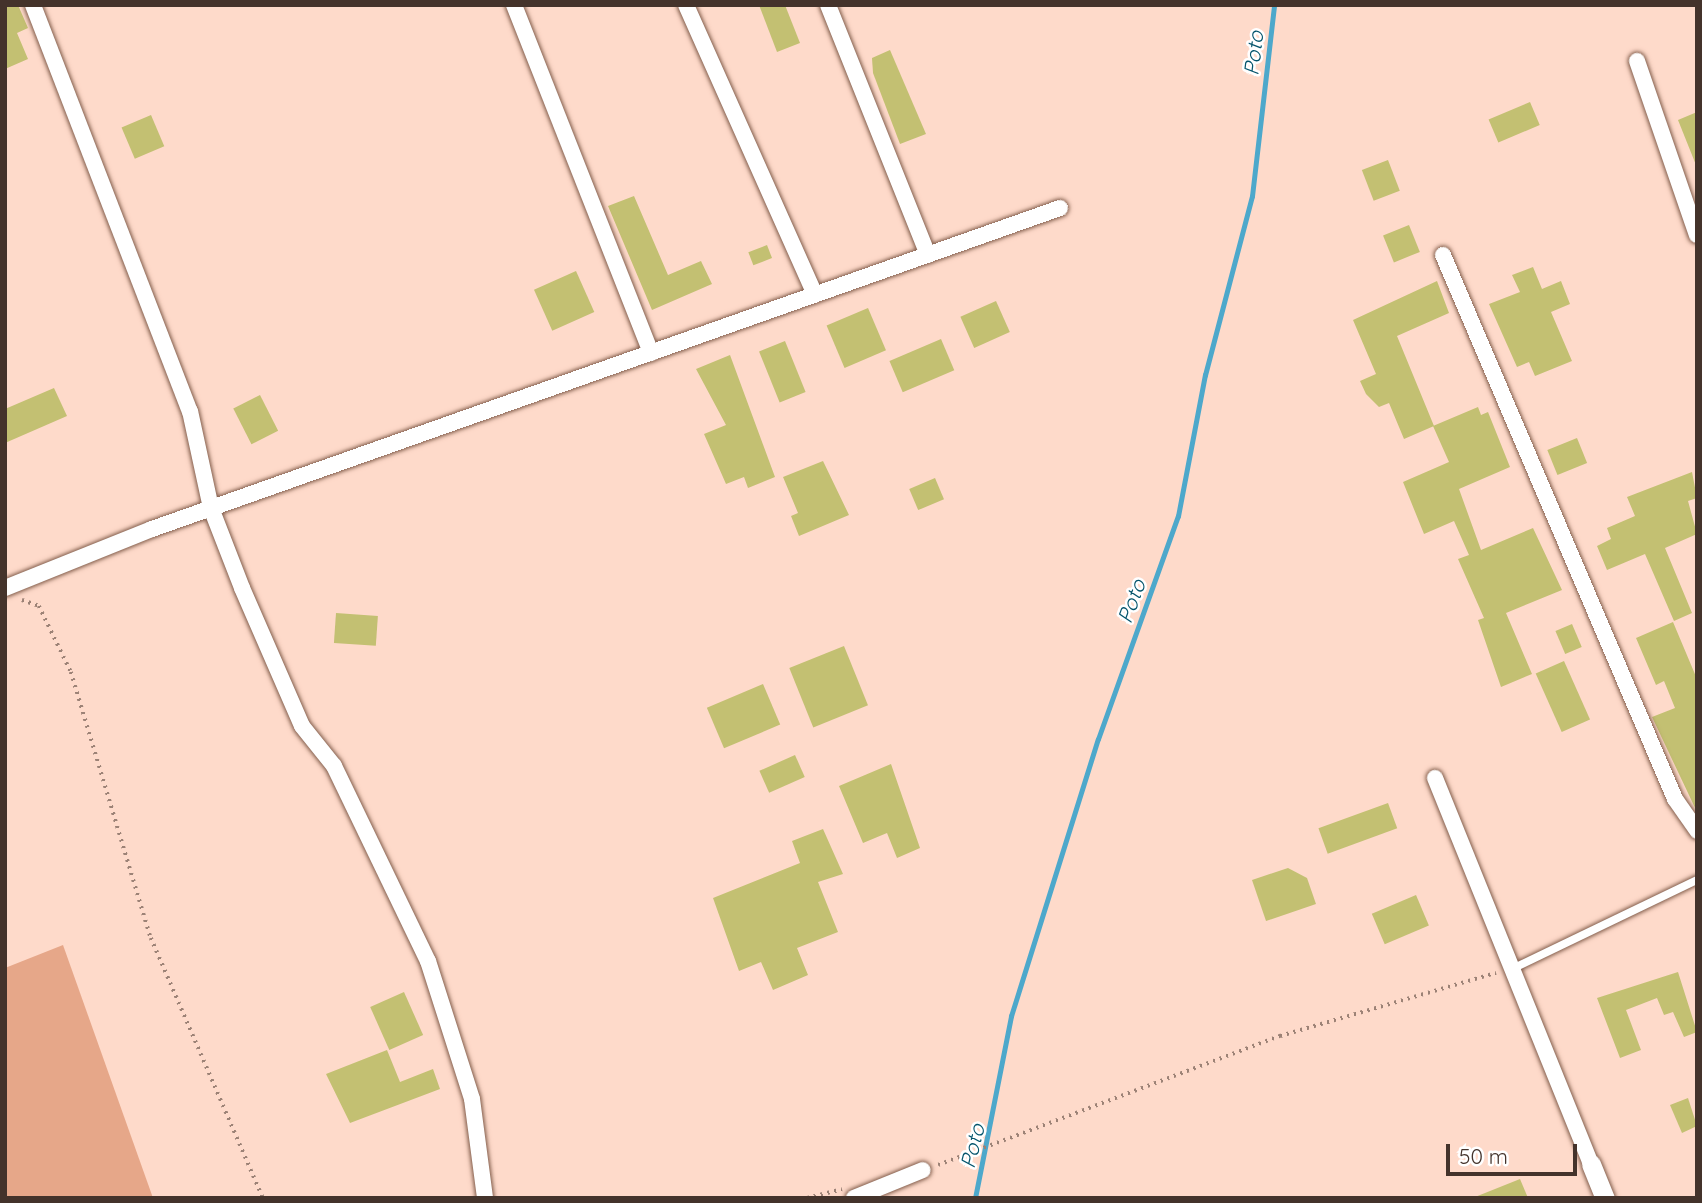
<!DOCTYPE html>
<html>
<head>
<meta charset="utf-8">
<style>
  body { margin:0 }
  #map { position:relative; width:1702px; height:1203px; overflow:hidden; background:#fedaca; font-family:Quicksand,sans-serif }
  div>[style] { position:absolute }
  .green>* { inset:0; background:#e6a789 }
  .stream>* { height:5px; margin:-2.5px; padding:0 2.5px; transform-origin:2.5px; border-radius:2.5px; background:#4da8cb }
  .building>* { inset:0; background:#c3c072; transform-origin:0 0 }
  .path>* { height:3.5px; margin-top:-1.75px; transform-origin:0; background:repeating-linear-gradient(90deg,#9c8276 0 2px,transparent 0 7px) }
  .roads { filter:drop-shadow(0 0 2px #835e4c) drop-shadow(0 0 2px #835e4c) }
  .service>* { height:8px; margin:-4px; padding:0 4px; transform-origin:4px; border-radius:4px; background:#fff }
  .minor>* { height:16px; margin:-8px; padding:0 8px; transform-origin:8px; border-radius:8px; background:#fff }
  .tertiary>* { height:19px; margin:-9.5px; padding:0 9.5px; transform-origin:9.5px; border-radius:9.5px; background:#fff }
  span { translate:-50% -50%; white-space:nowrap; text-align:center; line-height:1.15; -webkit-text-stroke:5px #fff; paint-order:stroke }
  .water-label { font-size:21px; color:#04546c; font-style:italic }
  .frame { position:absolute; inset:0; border:7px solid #44332b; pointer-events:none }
  .scale { position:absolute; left:1446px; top:1144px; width:131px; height:32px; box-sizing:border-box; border:4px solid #44332b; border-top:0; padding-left:9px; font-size:21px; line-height:24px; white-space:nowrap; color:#44332b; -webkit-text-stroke:5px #fff; paint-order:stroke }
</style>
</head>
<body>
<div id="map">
  <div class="green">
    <i style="clip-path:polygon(63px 945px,153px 1198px,5px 1198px,5px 968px)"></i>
  </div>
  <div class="stream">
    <i style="left:975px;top:1198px;width:186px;rotate:-78.8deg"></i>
    <i style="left:1011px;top:1016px;width:290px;rotate:-72.6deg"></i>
    <i style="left:1098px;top:739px;width:237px;rotate:-70.3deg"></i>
    <i style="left:1178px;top:516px;width:144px;rotate:-79.2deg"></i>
    <i style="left:1205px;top:375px;width:185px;rotate:-75.3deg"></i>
    <i style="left:1252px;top:196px;width:192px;rotate:-83.4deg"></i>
  </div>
  <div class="building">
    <i style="clip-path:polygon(5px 5px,18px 5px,28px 28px,17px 33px,28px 59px,5px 69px)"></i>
    <i style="clip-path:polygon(759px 5px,785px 5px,800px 43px,777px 52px)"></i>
    <i style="clip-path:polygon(890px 50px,926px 134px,900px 144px,873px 73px,872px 58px)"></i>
    <i style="left:1530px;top:102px;width:25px;height:45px;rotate:67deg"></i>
    <i style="clip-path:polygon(1697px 112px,1697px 164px,1696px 165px,1678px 120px)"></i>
    <i style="left:151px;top:115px;width:34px;height:32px;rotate:67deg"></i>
    <i style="left:1388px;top:160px;width:33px;height:28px;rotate:69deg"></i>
    <i style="clip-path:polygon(634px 196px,668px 275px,701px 261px,712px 284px,652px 310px,608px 206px)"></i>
    <i style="left:1409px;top:225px;width:29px;height:28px;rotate:68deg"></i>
    <i style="left:767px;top:245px;width:14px;height:20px;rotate:69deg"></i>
    <i style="clip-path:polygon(1533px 267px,1542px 289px,1561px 281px,1570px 304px,1551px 312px,1572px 361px,1535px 376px,1529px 362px,1517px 367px,1489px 304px,1520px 292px,1512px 275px)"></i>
    <i style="left:576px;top:271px;width:45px;height:46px;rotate:66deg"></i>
    <i style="clip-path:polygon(1437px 281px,1449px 313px,1397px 336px,1434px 426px,1404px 439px,1389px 403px,1379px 407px,1366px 394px,1360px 381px,1376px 374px,1353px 320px)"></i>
    <i style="left:996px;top:301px;width:34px;height:39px;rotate:66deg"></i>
    <i style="left:868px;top:308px;width:46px;height:45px;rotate:67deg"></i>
    <i style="left:941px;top:339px;width:34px;height:56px;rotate:67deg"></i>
    <i style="left:785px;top:341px;width:55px;height:28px;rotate:68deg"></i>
    <i style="clip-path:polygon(730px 355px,775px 477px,748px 488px,744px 477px,726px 484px,704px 434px,726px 425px,696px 369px)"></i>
    <i style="clip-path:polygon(54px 388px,67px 416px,5px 443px,5px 409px)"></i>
    <i style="left:260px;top:395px;width:40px;height:30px;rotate:63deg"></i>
    <i style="clip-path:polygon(1478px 407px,1481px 415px,1488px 412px,1510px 467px,1459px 489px,1481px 550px,1533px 528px,1562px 590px,1506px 613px,1532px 674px,1501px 687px,1478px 620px,1484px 618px,1458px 559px,1469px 555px,1454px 521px,1424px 534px,1403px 482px,1449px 462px,1433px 426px)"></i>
    <i style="left:1577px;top:438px;width:27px;height:32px;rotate:68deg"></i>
    <i style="clip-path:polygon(823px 461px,849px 515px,799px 536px,791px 516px,798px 513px,783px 477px)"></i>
    <i style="clip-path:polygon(1692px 472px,1697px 498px,1688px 501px,1697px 534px,1665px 548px,1692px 613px,1674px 621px,1645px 554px,1607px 570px,1597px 546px,1611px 539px,1607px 528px,1635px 516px,1627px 497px)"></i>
    <i style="left:935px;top:478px;width:23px;height:28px;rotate:67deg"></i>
    <i style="left:336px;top:613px;width:42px;height:30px;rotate:4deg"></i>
    <i style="clip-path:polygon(1673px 622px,1697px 679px,1697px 812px,1652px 717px,1675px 708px,1664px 681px,1656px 685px,1636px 638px)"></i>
    <i style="left:1572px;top:624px;width:25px;height:18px;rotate:67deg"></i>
    <i style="left:844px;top:646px;width:64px;height:59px;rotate:68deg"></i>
    <i style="left:1564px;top:661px;width:64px;height:31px;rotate:66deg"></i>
    <i style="left:763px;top:684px;width:44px;height:61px;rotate:67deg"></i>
    <i style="left:795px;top:755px;width:24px;height:39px;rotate:66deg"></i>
    <i style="clip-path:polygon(891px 764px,920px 848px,897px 858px,887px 833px,863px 843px,839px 786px)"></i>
    <i style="left:1388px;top:803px;width:27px;height:74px;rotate:70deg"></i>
    <i style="clip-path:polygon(823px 829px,843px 874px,818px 882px,838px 932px,797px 948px,808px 975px,773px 990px,761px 962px,739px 971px,713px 898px,800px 863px,792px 841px)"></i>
    <i style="clip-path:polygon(1288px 868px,1307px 878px,1316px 904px,1266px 921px,1252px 880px)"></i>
    <i style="left:1416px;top:895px;width:33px;height:48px;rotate:67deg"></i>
    <i style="clip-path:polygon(1678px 972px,1697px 1032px,1684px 1037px,1673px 1012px,1664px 1015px,1657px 998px,1626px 1010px,1641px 1050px,1620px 1058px,1597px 998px)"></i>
    <i style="left:404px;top:992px;width:47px;height:37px;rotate:66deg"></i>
    <i style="clip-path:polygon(387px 1050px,400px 1082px,433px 1069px,440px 1089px,350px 1123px,326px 1074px)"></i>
    <i style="clip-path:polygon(1688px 1098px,1697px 1126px,1682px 1133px,1670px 1105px)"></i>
    <i style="clip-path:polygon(1520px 1179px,1528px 1198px,1475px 1198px,1475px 1197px)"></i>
  </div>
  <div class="path">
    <i style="left:22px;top:600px;width:18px;rotate:19deg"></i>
    <i style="left:39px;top:606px;width:73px;rotate:64.1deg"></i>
    <i style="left:71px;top:672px;width:278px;rotate:73.3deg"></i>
    <i style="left:151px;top:938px;width:283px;rotate:66.7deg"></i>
    <i style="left:938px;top:1165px;width:366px;rotate:-20.7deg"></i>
    <i style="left:1280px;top:1036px;width:225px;rotate:-16.3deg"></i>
    <i style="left:807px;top:1198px;width:36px;rotate:-14deg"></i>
  </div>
  <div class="roads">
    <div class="service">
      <i style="left:1514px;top:968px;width:203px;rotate:-25.7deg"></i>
    </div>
    <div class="minor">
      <i style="left:33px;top:5px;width:435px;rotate:68.9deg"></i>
      <i style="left:190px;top:411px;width:99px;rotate:77.8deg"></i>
      <i style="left:211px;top:508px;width:86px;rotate:68.8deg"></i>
      <i style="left:242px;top:588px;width:150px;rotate:66.5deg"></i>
      <i style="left:302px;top:726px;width:51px;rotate:51.3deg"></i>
      <i style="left:334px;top:766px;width:216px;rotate:64.3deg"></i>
      <i style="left:428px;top:961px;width:145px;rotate:72.3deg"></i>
      <i style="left:472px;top:1099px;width:100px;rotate:82.5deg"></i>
      <i style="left:514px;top:5px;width:374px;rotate:68.5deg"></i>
      <i style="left:686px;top:5px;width:317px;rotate:66deg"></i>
      <i style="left:828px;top:5px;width:269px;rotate:68.2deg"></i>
      <i style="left:1637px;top:61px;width:184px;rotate:71deg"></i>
      <i style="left:1443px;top:255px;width:591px;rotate:66.9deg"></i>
      <i style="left:1675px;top:799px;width:39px;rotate:55deg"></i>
      <i style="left:5px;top:588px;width:158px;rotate:-21.9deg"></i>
      <i style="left:152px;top:529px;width:963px;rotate:-19.47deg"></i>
      <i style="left:1435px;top:778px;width:416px;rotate:68deg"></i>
      <i style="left:854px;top:1198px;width:74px;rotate:-22.1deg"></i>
    </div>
    <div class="tertiary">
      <i style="left:1591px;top:1164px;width:37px;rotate:68deg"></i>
    </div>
  </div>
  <div class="water-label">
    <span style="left:1253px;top:53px;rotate:-83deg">Poto</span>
    <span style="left:1131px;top:601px;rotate:-70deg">Poto</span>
    <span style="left:972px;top:1146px;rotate:-76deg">Poto</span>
  </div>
  <div class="frame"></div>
  <div class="scale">50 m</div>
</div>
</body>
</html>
